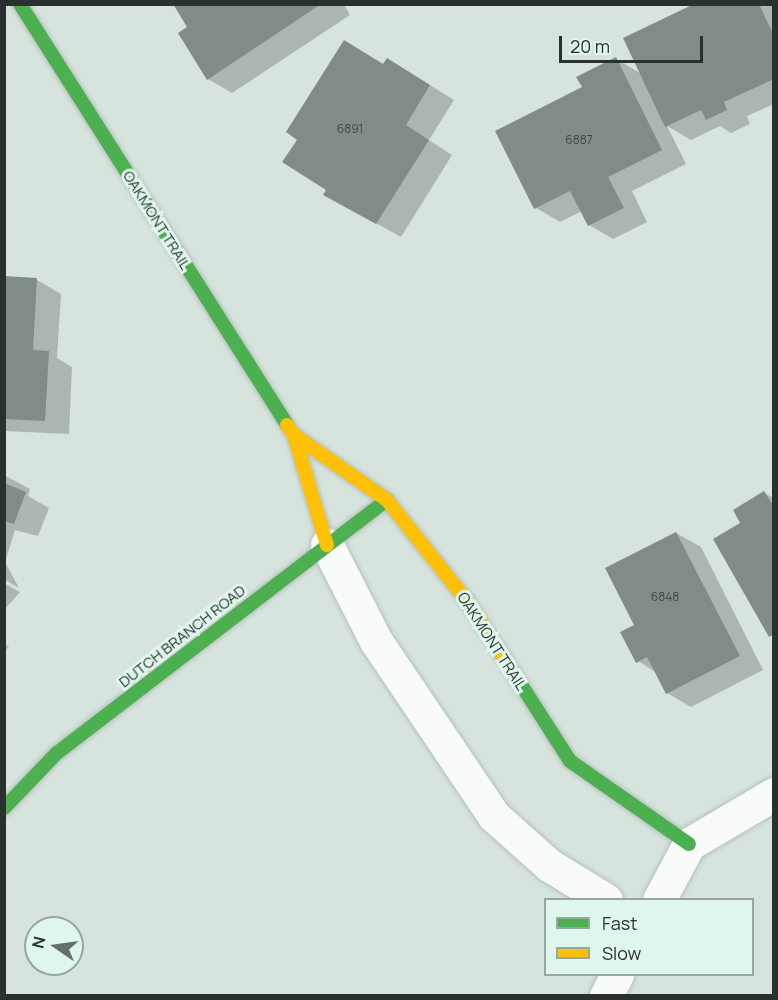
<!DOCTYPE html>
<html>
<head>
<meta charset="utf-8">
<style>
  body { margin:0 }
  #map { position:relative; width:778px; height:1000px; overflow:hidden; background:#d7e4de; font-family:Manrope,sans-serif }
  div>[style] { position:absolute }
  .shadow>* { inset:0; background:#0003 }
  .building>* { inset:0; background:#818b87 }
  .roads { filter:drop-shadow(0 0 2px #b6c0bb) drop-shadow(0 0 2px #b6c0bb) }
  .street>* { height:33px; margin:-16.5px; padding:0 16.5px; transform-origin:16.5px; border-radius:16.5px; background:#f9fbfa }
  .fast>* { height:14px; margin:-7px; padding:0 7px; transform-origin:7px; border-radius:7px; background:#4caf50 }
  .slow>* { height:14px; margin:-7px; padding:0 7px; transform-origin:7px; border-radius:7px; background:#ffc107 }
  span { translate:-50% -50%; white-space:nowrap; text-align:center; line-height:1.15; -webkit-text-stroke:6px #dff6ec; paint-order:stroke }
  .number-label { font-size:12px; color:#3e4844 }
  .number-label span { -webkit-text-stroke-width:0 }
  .street-label { font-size:15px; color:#28312d }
  .frame { position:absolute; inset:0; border:6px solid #28312d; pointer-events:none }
  .legend { position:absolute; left:544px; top:898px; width:210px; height:78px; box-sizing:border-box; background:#dff6ec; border:2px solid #96a7a0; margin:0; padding:8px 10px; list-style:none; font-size:18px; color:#28312d }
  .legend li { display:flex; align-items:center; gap:12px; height:30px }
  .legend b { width:30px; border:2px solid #96a7a0 }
  .north { position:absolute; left:24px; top:916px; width:60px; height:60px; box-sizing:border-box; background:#dff6ec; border:2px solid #96a7a0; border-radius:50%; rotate:283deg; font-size:16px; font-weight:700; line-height:24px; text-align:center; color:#28312d }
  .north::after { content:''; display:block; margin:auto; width:21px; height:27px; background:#65706b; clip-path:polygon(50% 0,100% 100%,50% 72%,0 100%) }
  .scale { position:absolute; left:559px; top:36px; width:144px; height:27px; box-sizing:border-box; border:3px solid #28312d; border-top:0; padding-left:8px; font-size:18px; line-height:21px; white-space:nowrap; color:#28312d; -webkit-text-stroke:4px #dff6ec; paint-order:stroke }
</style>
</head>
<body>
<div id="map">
  <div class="shadow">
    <i style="clip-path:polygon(175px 4px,344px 4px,350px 15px,232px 93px,208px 79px,189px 27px)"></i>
    <i style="clip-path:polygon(698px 4px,774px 4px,774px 104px,747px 116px,750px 124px,731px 133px,720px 126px,691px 140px,667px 126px,686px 164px,632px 191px,647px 222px,613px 239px,589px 225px,582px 211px,560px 222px,536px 208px,584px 88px,616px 59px,642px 74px)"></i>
    <i style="clip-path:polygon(384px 65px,412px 74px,454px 100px,429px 140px,452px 155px,401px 237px,349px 208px)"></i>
    <i style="clip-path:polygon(4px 278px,37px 280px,61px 294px,57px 358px,72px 367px,69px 434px,4px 431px)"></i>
    <i style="clip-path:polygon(4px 475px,30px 489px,28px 496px,49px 508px,38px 536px,15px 530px,5px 562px,19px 588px,4px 579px)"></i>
    <i style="clip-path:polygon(764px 493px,774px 498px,774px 637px,742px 523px)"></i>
    <i style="clip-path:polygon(676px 533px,701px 547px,763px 670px,691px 707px,667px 693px,657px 673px,638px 661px,636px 626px)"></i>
    <i style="clip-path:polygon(4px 583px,20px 592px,4px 610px)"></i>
    <i style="clip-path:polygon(4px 643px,9px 647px,4px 651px)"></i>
  </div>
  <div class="building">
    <i style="clip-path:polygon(173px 4px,321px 4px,207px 80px,178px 33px,187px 27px)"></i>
    <i style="clip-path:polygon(694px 4px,759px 4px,774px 36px,774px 79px,724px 102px,727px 110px,706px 120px,701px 110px,665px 127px,623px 38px)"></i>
    <i style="clip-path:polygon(344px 40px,383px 64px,387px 58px,430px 85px,406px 125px,429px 140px,376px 224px,323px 195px,326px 190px,282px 162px,297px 140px,286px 132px)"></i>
    <i style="clip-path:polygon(616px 57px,662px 150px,608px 177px,624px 208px,588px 226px,570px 191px,534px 209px,495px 131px,582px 87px,576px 77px)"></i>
    <i style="clip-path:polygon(4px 276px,37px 278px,33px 350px,49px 351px,45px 421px,4px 419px)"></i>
    <i style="clip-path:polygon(4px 483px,26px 492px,14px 524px,4px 521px)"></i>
    <i style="clip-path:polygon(764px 491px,774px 507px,774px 634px,769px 637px,713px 539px,740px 523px,733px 510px)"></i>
    <i style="clip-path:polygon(676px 532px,740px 656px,666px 694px,647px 657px,636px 663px,620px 632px,634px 625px,605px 568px)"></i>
  </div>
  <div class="roads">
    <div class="street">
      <i style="left:327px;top:545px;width:108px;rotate:63deg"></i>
      <i style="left:376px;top:641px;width:211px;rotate:56deg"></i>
      <i style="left:494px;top:816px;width:74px;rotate:41.7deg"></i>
      <i style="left:549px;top:865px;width:67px;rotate:31.6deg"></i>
      <i style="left:659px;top:900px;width:64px;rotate:-61.8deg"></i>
      <i style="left:689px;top:844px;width:99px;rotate:-30.5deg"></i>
      <i style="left:606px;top:996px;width:25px;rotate:-63deg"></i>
    </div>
    <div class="fast">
      <i style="left:20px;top:4px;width:499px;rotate:57.6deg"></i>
      <i style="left:504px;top:658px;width:122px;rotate:57.3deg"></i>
      <i style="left:570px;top:761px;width:145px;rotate:34.9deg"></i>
      <i style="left:4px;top:808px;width:76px;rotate:-46.1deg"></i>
      <i style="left:57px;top:753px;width:416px;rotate:-37.5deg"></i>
    </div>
    <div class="slow">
      <i style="left:287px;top:425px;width:12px;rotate:55deg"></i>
      <i style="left:294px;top:435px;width:115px;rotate:73.3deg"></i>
      <i style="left:294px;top:435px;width:113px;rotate:35deg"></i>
      <i style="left:387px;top:500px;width:129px;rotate:51.6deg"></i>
      <i style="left:467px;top:601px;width:68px;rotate:57deg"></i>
    </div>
  </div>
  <div class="number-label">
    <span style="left:350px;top:129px">6891</span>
    <span style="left:579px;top:140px">6887</span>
    <span style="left:665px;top:597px">6848</span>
  </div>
  <div class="street-label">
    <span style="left:157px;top:220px;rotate:58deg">OAKMONT TRAIL</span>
    <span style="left:182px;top:636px;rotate:-38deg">DUTCH BRANCH ROAD</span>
    <span style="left:492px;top:641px;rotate:57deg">OAKMONT TRAIL</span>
  </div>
  <div class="frame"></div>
  <ul class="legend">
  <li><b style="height:8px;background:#4caf50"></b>Fast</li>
  <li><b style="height:8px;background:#ffc107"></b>Slow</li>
  </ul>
  <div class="north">N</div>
  <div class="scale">20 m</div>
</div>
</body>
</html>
